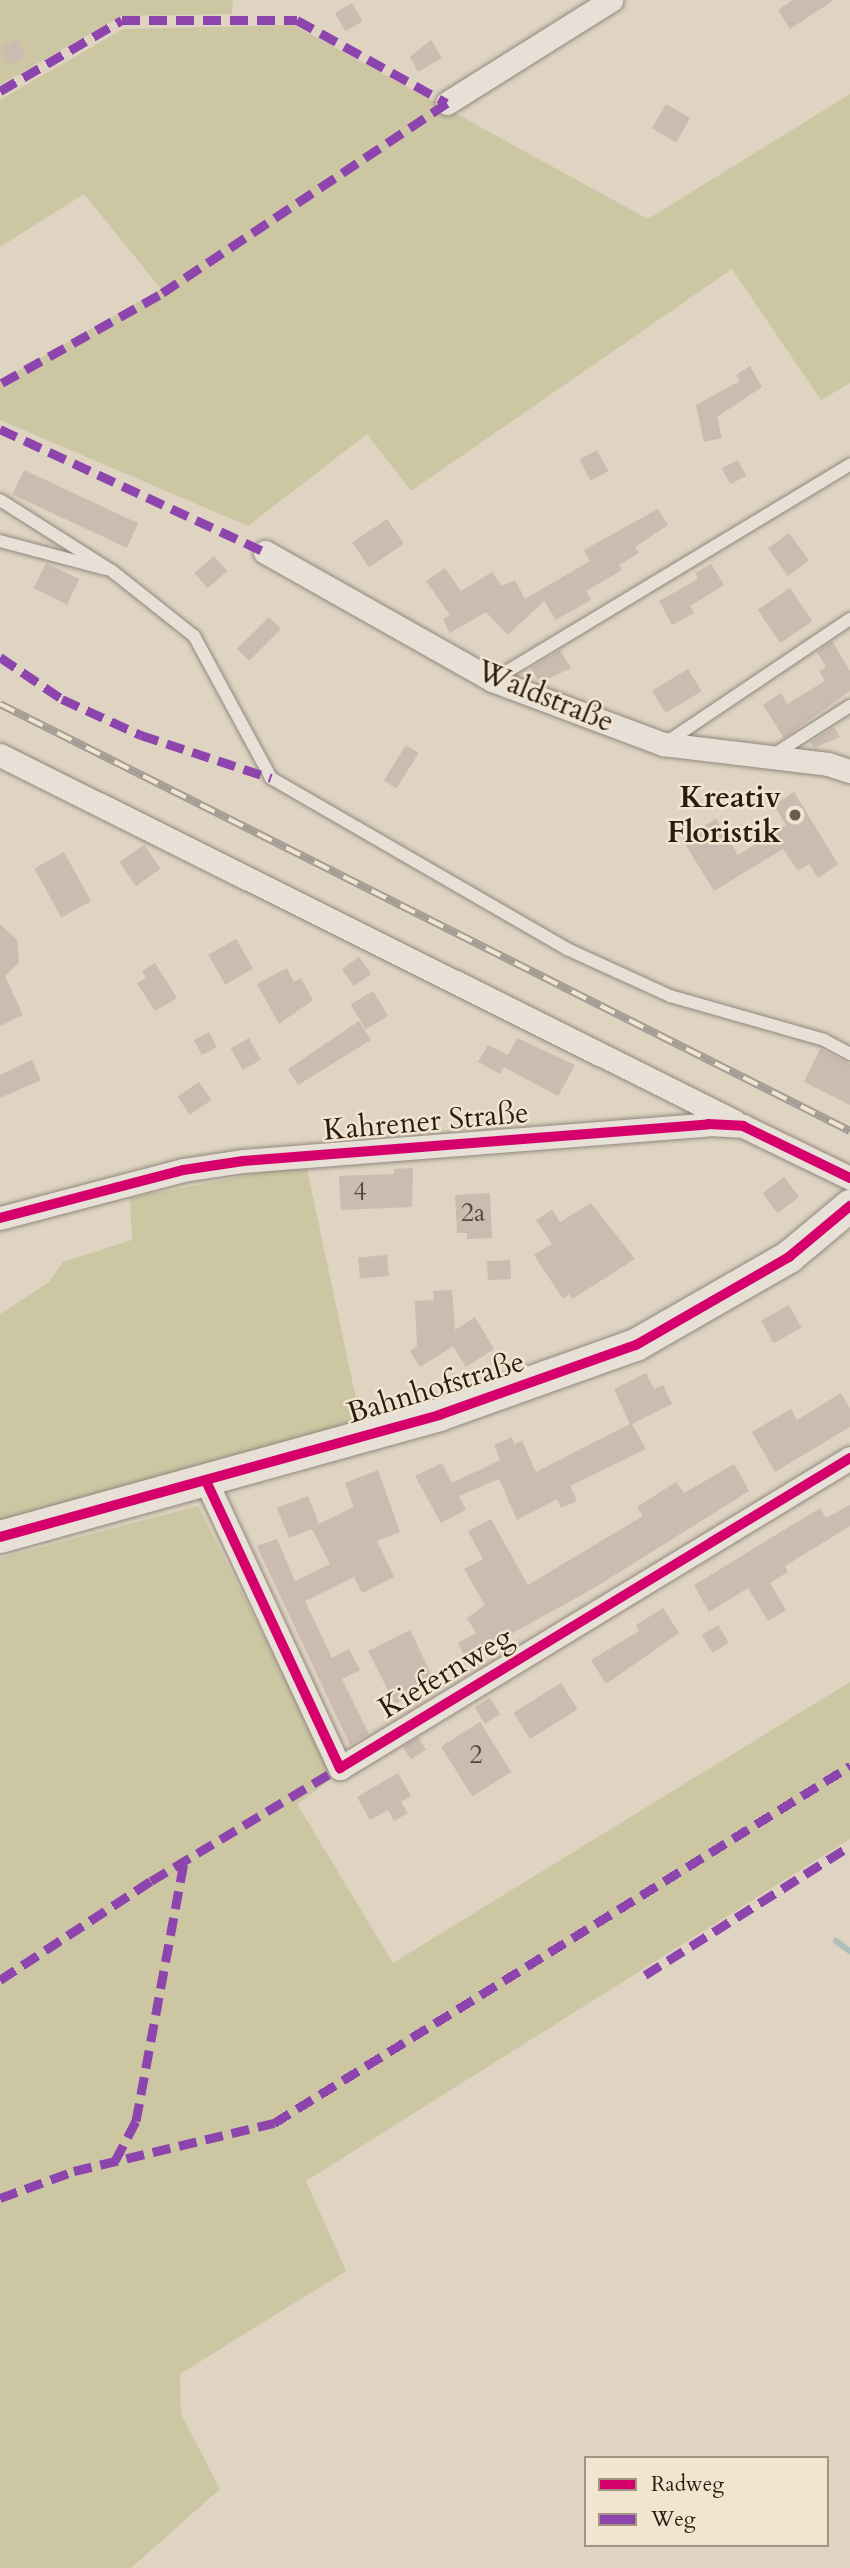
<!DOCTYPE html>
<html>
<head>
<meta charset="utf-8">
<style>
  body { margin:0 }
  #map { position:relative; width:850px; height:2568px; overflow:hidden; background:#dfd3c2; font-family:Cardo,serif }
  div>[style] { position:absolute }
  .green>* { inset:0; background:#cdc6a3 }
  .stream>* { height:6px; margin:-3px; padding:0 3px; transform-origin:3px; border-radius:3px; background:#b0bfba }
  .building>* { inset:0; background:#cbbbb0; transform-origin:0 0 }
  .roads { filter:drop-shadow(0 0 2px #90887d) drop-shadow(0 0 2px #90887d) }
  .service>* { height:12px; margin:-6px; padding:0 6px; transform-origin:6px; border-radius:6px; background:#e6e0d7 }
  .minor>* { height:23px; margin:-11.5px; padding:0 11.5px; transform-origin:11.5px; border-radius:11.5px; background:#e6e0d7 }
  .secondary>* { height:32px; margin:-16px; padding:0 16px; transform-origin:16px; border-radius:16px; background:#e6e0d7 }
  .rail>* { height:8px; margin-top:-4px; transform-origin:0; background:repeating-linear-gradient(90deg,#f3e4cf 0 16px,#a39d95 0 32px); box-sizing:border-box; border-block:2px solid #a39d95 }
  .quiet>* { height:9px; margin-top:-4.5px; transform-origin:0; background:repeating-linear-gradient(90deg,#8e44ad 0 18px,transparent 0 27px) }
  .cycleway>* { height:10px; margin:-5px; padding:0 5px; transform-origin:5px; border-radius:5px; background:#d6006c }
  .dots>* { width:19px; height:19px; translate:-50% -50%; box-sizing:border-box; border:4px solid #f3e4cf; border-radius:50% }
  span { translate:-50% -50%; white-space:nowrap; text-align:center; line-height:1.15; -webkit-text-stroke:5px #f3e4cf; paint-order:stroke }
  .number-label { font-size:26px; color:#52453a }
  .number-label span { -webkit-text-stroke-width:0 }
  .street-label { font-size:30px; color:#281d11 }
  .poi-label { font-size:30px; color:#281d11; font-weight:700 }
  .right { translate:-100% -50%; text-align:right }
  .legend { position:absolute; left:584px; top:2456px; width:245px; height:91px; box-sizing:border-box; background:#f3e4cf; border:2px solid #a29483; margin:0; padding:9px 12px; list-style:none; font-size:21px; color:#281d11 }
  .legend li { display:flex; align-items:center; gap:14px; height:35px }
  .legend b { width:35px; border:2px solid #a29483 }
</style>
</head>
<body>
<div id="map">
  <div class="green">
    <i style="clip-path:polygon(0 0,233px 0,232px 14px,121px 16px,0 85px)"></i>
    <i style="clip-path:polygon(294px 25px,648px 219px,850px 94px,850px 383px,821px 400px,732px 269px,411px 491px,367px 434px,248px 526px,0 420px,0 381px,161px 289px,84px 194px,0 247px,0 100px,123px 29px)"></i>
    <i style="clip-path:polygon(306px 1164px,361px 1422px,0 1526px,0 1314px,49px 1282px,63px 1262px,132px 1240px,130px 1198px)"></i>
    <i style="clip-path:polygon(198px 1506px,335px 1777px,297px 1804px,393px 1963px,850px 1682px,850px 1839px,306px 2181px,346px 2271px,180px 2374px,181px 2414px,220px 2489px,131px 2568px,0 2568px,0 1558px)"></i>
  </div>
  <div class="stream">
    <i style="left:836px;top:1941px;width:17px;rotate:36deg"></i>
  </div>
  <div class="building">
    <i style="clip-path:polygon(793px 0,834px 0,790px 29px,778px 10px)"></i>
    <i style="left:352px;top:3px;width:21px;height:20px;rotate:59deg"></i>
    <i style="left:16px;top:39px;width:19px;height:19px;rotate:58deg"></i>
    <i style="clip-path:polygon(431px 40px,442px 58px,418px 72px,410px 57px)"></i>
    <i style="left:666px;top:104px;width:28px;height:28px;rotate:30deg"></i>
    <i style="clip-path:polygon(750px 366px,762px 387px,717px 417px,722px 438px,704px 442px,696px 405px,740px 381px,736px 375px)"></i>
    <i style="left:597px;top:450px;width:24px;height:20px;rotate:62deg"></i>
    <i style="left:738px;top:460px;width:18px;height:18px;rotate:63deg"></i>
    <i style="left:24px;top:470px;width:126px;height:27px;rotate:25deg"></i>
    <i style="clip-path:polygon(658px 509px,668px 525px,635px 547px,639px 553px,619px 565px,622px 570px,586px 591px,591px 600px,556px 620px,544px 601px,508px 635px,486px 612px,450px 633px,443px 619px,450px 615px,426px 581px,445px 568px,461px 591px,492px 572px,502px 586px,515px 580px,525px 599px,590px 561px,584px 550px)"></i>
    <i style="left:387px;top:519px;width:30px;height:42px;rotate:56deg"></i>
    <i style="left:789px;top:533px;width:34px;height:26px;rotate:54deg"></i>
    <i style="left:214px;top:556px;width:20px;height:26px;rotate:49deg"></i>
    <i style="left:46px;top:563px;width:37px;height:28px;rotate:26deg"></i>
    <i style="clip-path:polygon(711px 564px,724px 585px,690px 606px,694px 613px,672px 625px,659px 601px,698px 579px,695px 573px)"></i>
    <i style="left:790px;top:588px;width:40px;height:39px;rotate:56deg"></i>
    <i style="left:269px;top:617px;width:17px;height:45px;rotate:45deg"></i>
    <i style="clip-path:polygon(832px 641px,850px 671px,850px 691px,784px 738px,763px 705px,781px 693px,787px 704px,825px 681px,819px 671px,826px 667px,817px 652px)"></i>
    <i style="clip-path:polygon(560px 650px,571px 668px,540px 683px,531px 668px)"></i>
    <i style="left:688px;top:669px;width:26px;height:42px;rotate:59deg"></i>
    <i style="clip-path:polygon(834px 727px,840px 737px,814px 748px,810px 742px)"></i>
    <i style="left:406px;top:745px;width:15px;height:42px;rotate:32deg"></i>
    <i style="clip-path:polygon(794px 792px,838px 864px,818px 878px,809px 864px,798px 871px,783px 849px,714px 891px,682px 839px,716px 819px,738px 855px,786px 825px,774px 805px)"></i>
    <i style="left:144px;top:845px;width:29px;height:30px;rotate:55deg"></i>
    <i style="left:64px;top:852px;width:56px;height:34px;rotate:61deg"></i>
    <i style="clip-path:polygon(0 924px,17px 940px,19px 962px,5px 976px,23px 1015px,0 1026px)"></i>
    <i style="left:236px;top:939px;width:34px;height:32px;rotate:60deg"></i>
    <i style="left:359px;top:957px;width:21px;height:21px;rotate:55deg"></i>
    <i style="clip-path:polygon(155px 963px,177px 998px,155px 1011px,137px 983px,146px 978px,142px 971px)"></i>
    <i style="clip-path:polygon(287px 968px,294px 982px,301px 978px,313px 1000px,279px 1024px,257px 984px)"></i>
    <i style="left:373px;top:991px;width:29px;height:26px;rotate:59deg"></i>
    <i style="clip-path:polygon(359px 1021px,371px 1040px,298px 1085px,288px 1069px)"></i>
    <i style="left:209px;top:1032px;width:17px;height:17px;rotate:62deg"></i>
    <i style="left:249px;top:1038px;width:25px;height:21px;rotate:61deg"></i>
    <i style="clip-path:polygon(517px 1038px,575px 1065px,558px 1096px,504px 1067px,500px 1074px,478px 1062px,488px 1045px,508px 1055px)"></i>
    <i style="clip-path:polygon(820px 1049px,850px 1064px,850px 1105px,804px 1082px)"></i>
    <i style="clip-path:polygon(32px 1060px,41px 1080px,0 1098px,0 1075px)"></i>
    <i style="left:199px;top:1082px;width:22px;height:26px;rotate:56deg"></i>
    <i style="clip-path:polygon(413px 1168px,412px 1207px,341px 1210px,339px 1176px,394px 1174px,394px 1169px)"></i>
    <i style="left:784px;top:1177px;width:25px;height:27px;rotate:53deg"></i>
    <i style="clip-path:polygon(490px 1193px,492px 1238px,467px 1239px,467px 1233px,457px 1233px,455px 1195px)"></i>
    <i style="clip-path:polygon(591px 1203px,635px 1259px,572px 1299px,569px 1294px,563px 1299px,534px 1255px,552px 1244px,536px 1220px,552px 1210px,560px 1222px)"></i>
    <i style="left:387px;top:1255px;width:21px;height:29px;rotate:85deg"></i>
    <i style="left:510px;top:1260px;width:19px;height:23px;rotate:87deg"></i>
    <i style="clip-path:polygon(452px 1290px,455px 1330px,475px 1317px,494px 1349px,466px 1367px,453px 1346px,420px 1367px,410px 1351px,417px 1346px,415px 1301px,434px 1300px,433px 1291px)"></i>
    <i style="left:789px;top:1305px;width:26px;height:32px;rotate:61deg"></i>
    <i style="clip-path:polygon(646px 1373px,654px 1389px,663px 1385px,672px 1404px,632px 1424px,646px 1449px,570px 1486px,577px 1501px,561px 1508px,557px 1499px,517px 1520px,499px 1479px,459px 1496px,466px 1510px,441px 1523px,415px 1476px,442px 1463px,452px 1483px,500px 1460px,494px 1445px,512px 1437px,514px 1444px,522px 1441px,536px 1472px,630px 1424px,614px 1389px)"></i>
    <i style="clip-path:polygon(841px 1393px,850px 1408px,850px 1427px,775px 1472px,752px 1432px,791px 1409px,797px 1420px)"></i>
    <i style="clip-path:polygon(734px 1464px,749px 1491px,594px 1588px,466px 1659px,458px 1643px,476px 1633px,467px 1618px,485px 1605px,464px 1569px,483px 1559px,468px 1531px,491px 1519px,528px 1585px,643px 1516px,637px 1507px,676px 1482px,684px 1493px)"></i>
    <i style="clip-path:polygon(378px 1470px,400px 1532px,377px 1541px,394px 1577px,362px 1593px,354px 1577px,305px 1601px,332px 1658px,349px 1649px,360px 1670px,342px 1679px,369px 1734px,350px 1745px,257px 1546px,277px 1539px,295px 1581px,330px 1564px,312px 1529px,289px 1538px,277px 1508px,308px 1496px,319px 1524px,354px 1507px,345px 1483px)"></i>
    <i style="clip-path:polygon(850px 1505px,850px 1526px,785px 1566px,788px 1572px,770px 1583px,786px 1610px,768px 1621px,748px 1588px,709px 1612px,694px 1585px,820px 1508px,826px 1518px)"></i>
    <i style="clip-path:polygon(663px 1608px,679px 1633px,606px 1684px,591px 1660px,639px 1631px,636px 1625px)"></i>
    <i style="left:718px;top:1625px;width:21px;height:19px;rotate:59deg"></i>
    <i style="clip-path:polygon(410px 1630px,432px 1676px,420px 1682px,423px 1686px,411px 1692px,412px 1696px,395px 1704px,368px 1651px)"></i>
    <i style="left:561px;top:1683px;width:31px;height:56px;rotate:58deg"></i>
    <i style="left:490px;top:1698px;width:19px;height:18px;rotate:58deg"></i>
    <i style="left:480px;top:1722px;width:59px;height:46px;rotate:58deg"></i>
    <i style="left:418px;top:1737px;width:15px;height:18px;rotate:58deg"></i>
    <i style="clip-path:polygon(398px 1773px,411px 1796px,401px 1802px,408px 1813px,394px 1821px,388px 1810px,370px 1820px,357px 1797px)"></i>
  </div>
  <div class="roads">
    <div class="service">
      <i style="left:0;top:500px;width:133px;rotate:32.4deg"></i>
      <i style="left:112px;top:571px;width:105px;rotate:38.4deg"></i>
      <i style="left:194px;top:636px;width:162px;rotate:61.5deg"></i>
      <i style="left:271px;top:778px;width:342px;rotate:30deg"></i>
      <i style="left:567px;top:949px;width:113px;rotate:24.5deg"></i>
      <i style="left:670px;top:996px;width:160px;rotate:15.9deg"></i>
      <i style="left:824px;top:1040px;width:30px;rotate:28deg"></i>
      <i style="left:0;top:541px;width:109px;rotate:14.9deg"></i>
      <i style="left:493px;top:680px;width:417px;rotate:-31.1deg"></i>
      <i style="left:664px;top:744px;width:224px;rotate:-33.9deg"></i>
      <i style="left:773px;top:755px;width:91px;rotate:-32.5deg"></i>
    </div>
    <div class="minor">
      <i style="left:447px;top:103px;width:194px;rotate:-32.1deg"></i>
      <i style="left:265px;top:552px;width:261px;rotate:29.4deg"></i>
      <i style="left:492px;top:680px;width:183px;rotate:20.5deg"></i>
      <i style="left:663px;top:744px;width:166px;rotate:6.9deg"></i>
      <i style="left:828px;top:764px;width:23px;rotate:18deg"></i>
      <i style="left:0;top:755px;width:820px;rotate:26.5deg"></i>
      <i style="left:0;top:1218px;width:189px;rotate:-14.7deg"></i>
      <i style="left:183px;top:1170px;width:61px;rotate:-8.5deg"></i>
      <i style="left:243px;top:1161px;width:466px;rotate:-4.5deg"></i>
      <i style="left:708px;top:1124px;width:35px;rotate:3deg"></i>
      <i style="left:743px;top:1126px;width:119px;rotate:25.9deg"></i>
      <i style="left:206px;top:1481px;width:317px;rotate:65deg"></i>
      <i style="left:340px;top:1768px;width:597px;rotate:-31.29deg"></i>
    </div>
    <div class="secondary">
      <i style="left:0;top:1537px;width:456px;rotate:-15.5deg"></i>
      <i style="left:439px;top:1415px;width:209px;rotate:-19.6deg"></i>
      <i style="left:636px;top:1345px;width:177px;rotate:-29.9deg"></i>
      <i style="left:789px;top:1257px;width:80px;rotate:-39.9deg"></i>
    </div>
  </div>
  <div class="rail">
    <i style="left:0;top:704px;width:951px;rotate:26.67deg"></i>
  </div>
  <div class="quiet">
    <i style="left:0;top:91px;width:141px;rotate:-30.2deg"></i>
    <i style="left:122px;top:20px;width:175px"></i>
    <i style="left:297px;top:20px;width:171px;rotate:29deg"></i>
    <i style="left:447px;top:103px;width:346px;rotate:146.3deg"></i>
    <i style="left:159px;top:295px;width:182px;rotate:150.8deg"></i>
    <i style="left:0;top:429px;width:292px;rotate:24.9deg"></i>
    <i style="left:0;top:657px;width:75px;rotate:34.1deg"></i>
    <i style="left:62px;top:699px;width:87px;rotate:24.5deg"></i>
    <i style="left:141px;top:735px;width:137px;rotate:18.3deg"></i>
    <i style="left:645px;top:1975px;width:242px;rotate:-32.2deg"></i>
    <i style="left:0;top:1980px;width:181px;rotate:-33.3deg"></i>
    <i style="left:151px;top:1881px;width:225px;rotate:-31deg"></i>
    <i style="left:115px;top:2161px;width:45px;rotate:-62.3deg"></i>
    <i style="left:136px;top:2121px;width:263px;rotate:-79.5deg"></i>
    <i style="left:0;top:2198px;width:79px;rotate:-20deg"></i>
    <i style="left:74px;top:2171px;width:206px;rotate:-13.5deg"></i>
    <i style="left:274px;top:2123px;width:678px;rotate:-31.79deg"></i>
  </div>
  <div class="cycleway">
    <i style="left:0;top:1218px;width:189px;rotate:-14.7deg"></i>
    <i style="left:183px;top:1170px;width:61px;rotate:-8.5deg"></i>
    <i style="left:243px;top:1161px;width:466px;rotate:-4.5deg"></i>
    <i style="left:708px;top:1124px;width:35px;rotate:3deg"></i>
    <i style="left:743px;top:1126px;width:119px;rotate:25.9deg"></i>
    <i style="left:206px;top:1481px;width:317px;rotate:65deg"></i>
    <i style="left:340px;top:1768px;width:597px;rotate:-31.29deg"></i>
    <i style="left:0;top:1537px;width:456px;rotate:-15.5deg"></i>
    <i style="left:439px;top:1415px;width:209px;rotate:-19.6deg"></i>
    <i style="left:636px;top:1345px;width:177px;rotate:-29.9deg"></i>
    <i style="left:789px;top:1257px;width:80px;rotate:-39.9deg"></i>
  </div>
  <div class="dots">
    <i style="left:795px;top:815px;background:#685d4f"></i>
  </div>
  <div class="number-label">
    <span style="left:360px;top:1192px">4</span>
    <span style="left:473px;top:1213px">2a</span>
    <span style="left:476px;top:1755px">2</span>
  </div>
  <div class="street-label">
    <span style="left:545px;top:697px;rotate:22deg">Waldstraße</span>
    <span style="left:426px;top:1122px;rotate:-5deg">Kahrener Straße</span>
    <span style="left:436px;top:1388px;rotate:-17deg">Bahnhofstraße</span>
    <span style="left:446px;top:1673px;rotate:-31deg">Kiefernweg</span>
  </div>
  <div class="poi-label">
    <span class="right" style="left:781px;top:815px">Kreativ<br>Floristik</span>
  </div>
  <ul class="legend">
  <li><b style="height:9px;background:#d6006c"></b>Radweg</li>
  <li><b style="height:9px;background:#8e44ad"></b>Weg</li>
  </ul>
</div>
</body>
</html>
